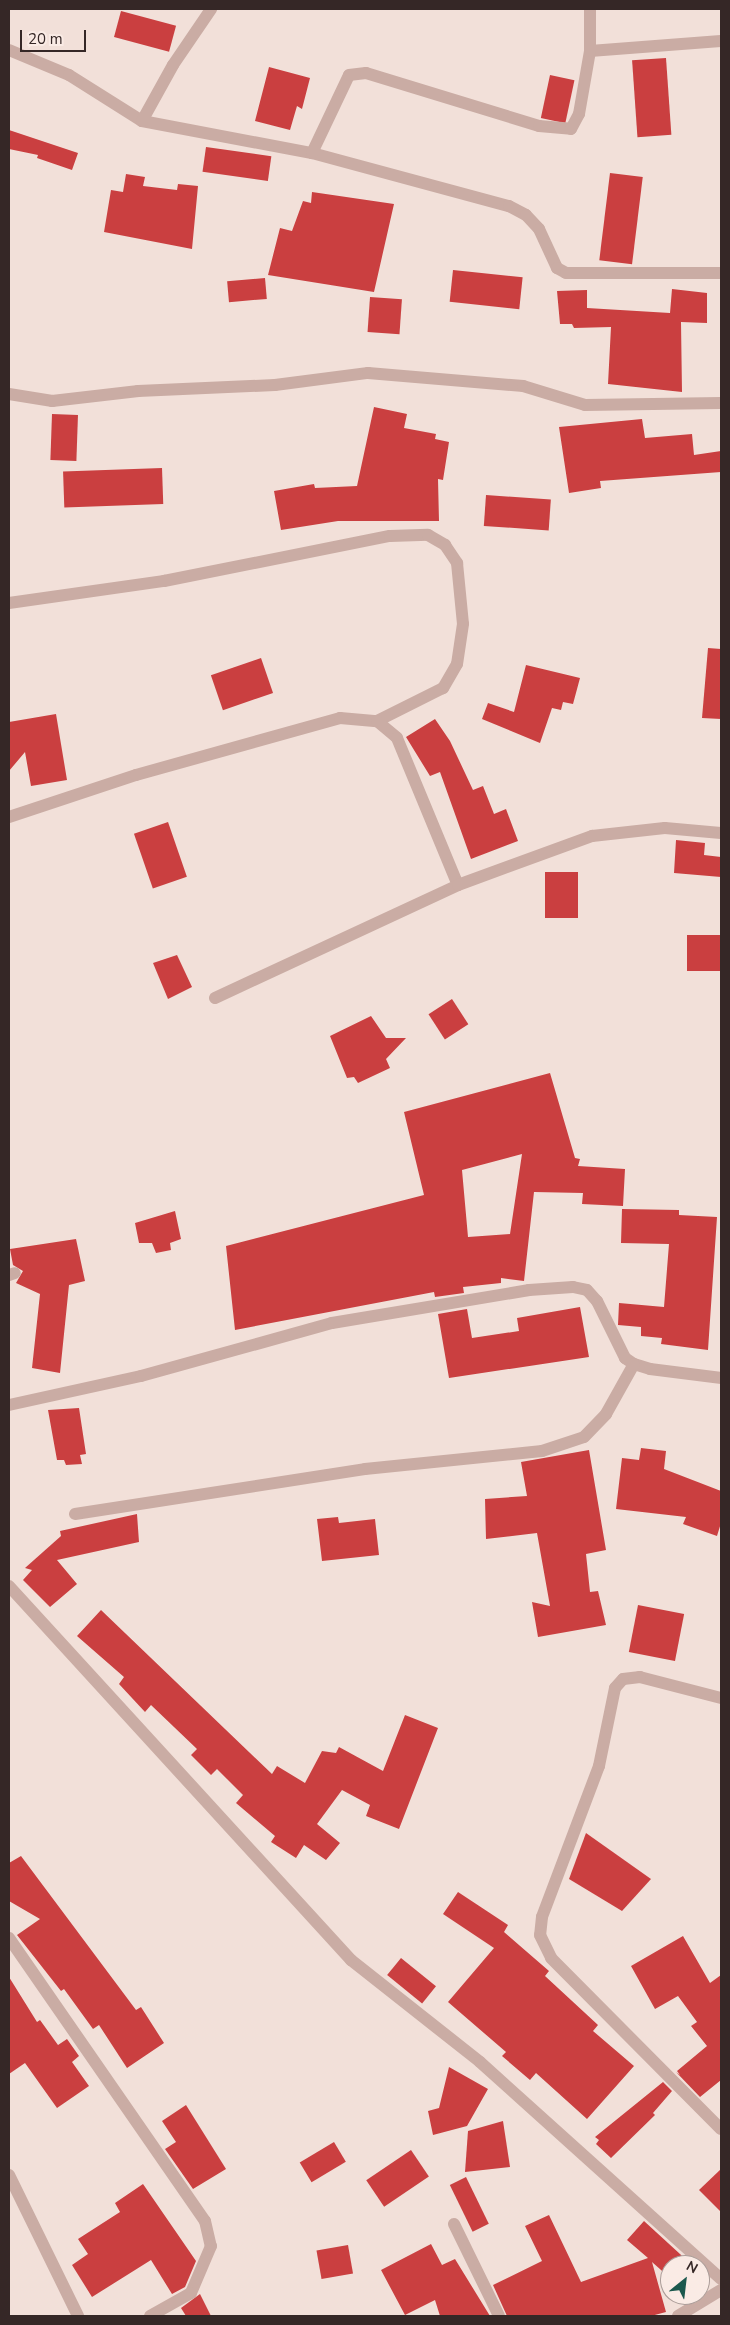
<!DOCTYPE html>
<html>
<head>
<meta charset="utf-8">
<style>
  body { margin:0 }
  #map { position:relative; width:730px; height:2325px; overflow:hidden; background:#f2e0d9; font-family:"Nunito Sans",sans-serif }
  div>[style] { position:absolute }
  .building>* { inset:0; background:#ca3f40; transform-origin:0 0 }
  .minor>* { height:12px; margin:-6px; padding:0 6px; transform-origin:6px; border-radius:6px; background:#caaca4 }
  span { translate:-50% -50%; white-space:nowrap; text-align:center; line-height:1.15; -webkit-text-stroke:5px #faebe5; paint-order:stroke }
  .frame { position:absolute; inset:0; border:10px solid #352726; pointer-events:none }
  .north { position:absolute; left:660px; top:2255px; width:50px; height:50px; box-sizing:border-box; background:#faebe5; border:1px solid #ab9d99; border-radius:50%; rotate:29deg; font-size:14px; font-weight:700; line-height:20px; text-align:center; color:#352726 }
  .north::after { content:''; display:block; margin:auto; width:18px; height:22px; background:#1b584d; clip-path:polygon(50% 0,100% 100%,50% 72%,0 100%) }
  .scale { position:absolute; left:20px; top:30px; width:66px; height:22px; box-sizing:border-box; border:2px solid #352726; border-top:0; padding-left:6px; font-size:15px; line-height:18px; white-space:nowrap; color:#352726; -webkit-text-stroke:4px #faebe5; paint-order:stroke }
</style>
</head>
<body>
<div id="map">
  <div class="building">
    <i style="left:121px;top:11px;width:57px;height:27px;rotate:15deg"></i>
    <i style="left:666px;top:58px;width:77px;height:34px;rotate:86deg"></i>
    <i style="clip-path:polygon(269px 67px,310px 78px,302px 109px,297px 106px,290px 130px,255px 121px)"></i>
    <i style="left:550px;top:75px;width:25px;height:44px;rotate:12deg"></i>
    <i style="clip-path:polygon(9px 130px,78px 153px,72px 170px,37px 158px,38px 155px,9px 149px)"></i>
    <i style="left:206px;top:147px;width:66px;height:25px;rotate:8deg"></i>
    <i style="left:610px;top:173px;width:33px;height:88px;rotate:7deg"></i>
    <i style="clip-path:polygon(126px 174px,145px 177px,143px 186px,177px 190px,178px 184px,198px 186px,192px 249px,104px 232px,111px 190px,123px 192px)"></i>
    <i style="clip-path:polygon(312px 192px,394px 204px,374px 292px,268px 275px,280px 228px,292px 231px,303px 201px,311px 203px)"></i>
    <i style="left:453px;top:270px;width:70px;height:32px;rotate:6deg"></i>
    <i style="left:265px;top:278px;width:21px;height:38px;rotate:85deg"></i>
    <i style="clip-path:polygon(672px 289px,707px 293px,707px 323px,681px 322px,682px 392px,608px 384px,611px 327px,574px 328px,572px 324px,560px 324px,557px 291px,587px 290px,587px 308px,670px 313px)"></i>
    <i style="left:370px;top:297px;width:32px;height:35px;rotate:4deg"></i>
    <i style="clip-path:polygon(374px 407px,407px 414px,404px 428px,436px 434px,435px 439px,449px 442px,443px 480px,438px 479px,439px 521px,338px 521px,281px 530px,274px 491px,314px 484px,315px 488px,357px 486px)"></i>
    <i style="left:52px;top:414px;width:26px;height:46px;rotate:2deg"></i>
    <i style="clip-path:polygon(642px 419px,645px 438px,692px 434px,694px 455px,721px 451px,721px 472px,600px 481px,601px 488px,569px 493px,559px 427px)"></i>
    <i style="left:162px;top:468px;width:36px;height:99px;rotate:88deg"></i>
    <i style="left:486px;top:495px;width:65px;height:31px;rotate:4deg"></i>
    <i style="clip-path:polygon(708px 648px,721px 649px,721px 719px,702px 718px)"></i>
    <i style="left:261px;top:658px;width:37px;height:53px;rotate:71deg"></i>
    <i style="clip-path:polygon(526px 665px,580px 678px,573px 704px,563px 702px,561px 710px,552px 708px,540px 743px,482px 719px,488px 703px,514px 712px)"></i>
    <i style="clip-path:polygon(56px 714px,67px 780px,31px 786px,25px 752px,9px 771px,9px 722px)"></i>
    <i style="clip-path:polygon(435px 719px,450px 741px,473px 790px,483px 786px,494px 814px,506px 809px,518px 841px,471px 859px,440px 772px,430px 776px,406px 737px)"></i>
    <i style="left:168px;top:822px;width:58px;height:36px;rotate:71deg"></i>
    <i style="clip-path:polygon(676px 840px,705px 843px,704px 855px,721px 857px,721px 877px,674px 873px)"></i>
    <i style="left:545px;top:872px;width:33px;height:46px"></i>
    <i style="left:721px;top:935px;width:36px;height:34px;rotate:90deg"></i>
    <i style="clip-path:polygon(177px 955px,192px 987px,168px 999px,153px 963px)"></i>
    <i style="left:452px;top:999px;width:30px;height:28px;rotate:57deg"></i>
    <i style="clip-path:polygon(371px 1016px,386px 1038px,406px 1038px,386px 1059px,390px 1068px,358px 1083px,354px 1077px,347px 1078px,330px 1036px)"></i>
    <i style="clip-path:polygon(evenodd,550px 1073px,575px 1158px,580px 1159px,578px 1166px,625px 1169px,623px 1206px,582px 1204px,583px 1193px,534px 1192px,524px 1281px,501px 1278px,501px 1283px,463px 1287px,464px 1293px,435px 1297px,434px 1292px,235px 1330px,226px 1246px,424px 1195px,404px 1112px,550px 1073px,522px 1154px,510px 1234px,468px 1237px,462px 1170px,522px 1154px)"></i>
    <i style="clip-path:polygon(622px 1209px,679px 1210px,679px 1215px,717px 1217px,708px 1350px,661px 1344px,662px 1338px,641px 1336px,641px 1327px,618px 1325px,619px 1303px,664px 1307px,669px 1244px,621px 1243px)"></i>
    <i style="clip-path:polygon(175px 1211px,181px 1239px,170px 1243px,171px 1250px,156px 1253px,152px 1243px,139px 1243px,135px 1223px)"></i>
    <i style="clip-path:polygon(76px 1239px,85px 1281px,69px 1285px,60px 1373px,32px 1368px,40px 1294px,16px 1283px,23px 1271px,13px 1265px,10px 1249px)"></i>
    <i style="clip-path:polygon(580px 1307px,589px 1357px,449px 1378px,438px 1314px,467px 1309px,472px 1338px,519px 1331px,517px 1318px)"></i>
    <i style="clip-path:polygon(79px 1408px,86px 1454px,80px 1455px,82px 1464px,66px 1465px,64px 1460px,57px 1460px,48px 1410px)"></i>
    <i style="clip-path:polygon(641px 1448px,666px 1451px,664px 1469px,721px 1491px,721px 1523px,717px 1536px,683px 1524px,686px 1517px,616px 1509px,622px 1458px,639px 1460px)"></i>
    <i style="clip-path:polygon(589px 1450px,606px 1550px,586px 1554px,590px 1592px,598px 1591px,606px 1625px,538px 1637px,532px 1602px,550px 1606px,537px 1533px,486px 1539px,485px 1499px,527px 1496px,521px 1462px)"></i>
    <i style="clip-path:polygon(137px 1514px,139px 1542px,57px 1560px,77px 1584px,50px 1607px,23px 1580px,32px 1570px,25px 1568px,61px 1536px,60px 1531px)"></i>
    <i style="clip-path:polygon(338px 1517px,339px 1523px,375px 1519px,379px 1555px,322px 1561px,317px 1519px)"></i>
    <i style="left:638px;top:1605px;width:47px;height:48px;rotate:11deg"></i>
    <i style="clip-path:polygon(101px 1610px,272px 1774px,277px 1766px,305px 1783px,322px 1751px,336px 1753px,339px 1747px,383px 1771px,405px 1715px,438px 1728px,399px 1829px,366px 1816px,370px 1805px,342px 1790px,317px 1824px,340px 1843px,326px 1860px,304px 1845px,296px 1858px,271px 1842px,275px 1836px,236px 1803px,243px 1795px,217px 1769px,211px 1775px,191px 1755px,197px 1749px,151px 1705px,145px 1712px,119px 1684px,124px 1677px,77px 1636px)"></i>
    <i style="clip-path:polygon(586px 1833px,651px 1879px,622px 1911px,569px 1879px)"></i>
    <i style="clip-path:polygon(21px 1856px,136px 2010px,141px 2007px,164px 2043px,127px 2068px,99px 2025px,93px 2029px,64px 1989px,61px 1991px,17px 1935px,40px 1919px,9px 1901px,9px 1863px)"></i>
    <i style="clip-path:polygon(458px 1892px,508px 1925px,504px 1932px,549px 1971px,545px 1976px,598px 2025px,593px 2031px,634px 2066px,587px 2119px,536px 2073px,530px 2080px,502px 2056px,506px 2052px,448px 2002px,494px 1948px,443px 1914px)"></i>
    <i style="clip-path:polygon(683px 1936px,710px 1983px,721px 1975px,721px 2080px,700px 2097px,676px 2072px,680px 2075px,677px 2071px,707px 2046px,691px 2026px,697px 2022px,678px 1996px,655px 2009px,631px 1966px)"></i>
    <i style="left:401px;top:1958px;width:45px;height:22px;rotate:39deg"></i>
    <i style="clip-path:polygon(9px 1977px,37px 2022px,40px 2020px,58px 2045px,67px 2039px,79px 2056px,72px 2062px,89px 2086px,57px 2108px,25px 2063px,9px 2074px)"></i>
    <i style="clip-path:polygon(449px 2067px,488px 2089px,467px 2126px,433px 2135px,428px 2111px,439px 2108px)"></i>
    <i style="clip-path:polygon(663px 2082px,672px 2091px,653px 2113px,655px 2115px,611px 2158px,596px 2144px,599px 2140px,595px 2137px)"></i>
    <i style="clip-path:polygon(186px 2105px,226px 2169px,193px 2189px,165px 2149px,176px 2142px,162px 2121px)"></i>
    <i style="clip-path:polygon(503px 2121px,510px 2167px,465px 2172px,468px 2131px)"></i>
    <i style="left:334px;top:2142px;width:23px;height:40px;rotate:59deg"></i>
    <i style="left:411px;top:2150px;width:32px;height:54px;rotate:56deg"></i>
    <i style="clip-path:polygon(721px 2169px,721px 2212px,699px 2190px)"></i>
    <i style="left:466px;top:2177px;width:52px;height:18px;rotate:64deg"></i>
    <i style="clip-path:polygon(143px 2184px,196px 2261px,185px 2287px,172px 2294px,151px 2260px,92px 2297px,72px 2265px,88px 2254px,78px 2239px,120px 2212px,115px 2203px)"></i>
    <i style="clip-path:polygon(549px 2215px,581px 2282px,648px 2258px,627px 2240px,644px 2221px,692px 2265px,670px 2265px,670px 2278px,652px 2262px,666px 2312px,651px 2316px,507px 2316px,493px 2285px,542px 2261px,525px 2226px)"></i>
    <i style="clip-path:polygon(431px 2244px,442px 2265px,455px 2259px,490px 2316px,440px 2316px,435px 2300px,405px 2315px,381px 2270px)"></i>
    <i style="left:348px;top:2245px;width:29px;height:32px;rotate:80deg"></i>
    <i style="clip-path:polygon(200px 2294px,211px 2316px,186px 2316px,181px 2308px)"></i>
  </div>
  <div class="minor">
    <i style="left:9px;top:50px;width:65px;rotate:22.6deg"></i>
    <i style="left:69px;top:75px;width:86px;rotate:32.2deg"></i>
    <i style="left:142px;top:121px;width:173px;rotate:10.7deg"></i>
    <i style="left:312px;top:153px;width:204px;rotate:15.1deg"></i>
    <i style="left:509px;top:206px;width:19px;rotate:28deg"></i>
    <i style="left:526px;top:215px;width:19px;rotate:47deg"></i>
    <i style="left:539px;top:229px;width:43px;rotate:65.2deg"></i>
    <i style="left:557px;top:268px;width:10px;rotate:29deg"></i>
    <i style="left:566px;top:273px;width:155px"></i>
    <i style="left:590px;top:51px;width:131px;rotate:-4.4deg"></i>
    <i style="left:142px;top:121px;width:64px;rotate:-61deg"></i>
    <i style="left:173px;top:65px;width:68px;rotate:-55.8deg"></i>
    <i style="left:312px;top:153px;width:86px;rotate:-64.6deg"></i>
    <i style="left:349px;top:75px;width:17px;rotate:-7deg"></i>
    <i style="left:366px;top:73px;width:181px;rotate:17deg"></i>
    <i style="left:539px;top:126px;width:32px;rotate:5deg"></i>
    <i style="left:571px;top:129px;width:17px;rotate:-62deg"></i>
    <i style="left:579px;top:114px;width:64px;rotate:-80.1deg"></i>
    <i style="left:590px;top:51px;width:42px;rotate:-90deg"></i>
    <i style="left:9px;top:394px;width:44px;rotate:9.2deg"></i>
    <i style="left:52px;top:401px;width:87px;rotate:-6.6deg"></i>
    <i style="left:138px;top:391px;width:137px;rotate:-2.5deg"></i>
    <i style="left:275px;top:385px;width:94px;rotate:-7.4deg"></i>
    <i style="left:368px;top:373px;width:156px;rotate:4.8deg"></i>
    <i style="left:523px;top:386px;width:65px;rotate:17deg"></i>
    <i style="left:585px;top:405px;width:136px;rotate:-0.8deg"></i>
    <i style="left:9px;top:603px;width:157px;rotate:-8.1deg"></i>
    <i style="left:164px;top:581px;width:230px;rotate:-11.3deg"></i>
    <i style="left:390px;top:536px;width:38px;rotate:-2deg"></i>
    <i style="left:428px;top:535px;width:20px;rotate:30deg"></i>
    <i style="left:445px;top:545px;width:22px;rotate:56deg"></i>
    <i style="left:457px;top:563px;width:61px;rotate:84.4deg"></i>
    <i style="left:463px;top:624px;width:40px;rotate:98.5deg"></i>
    <i style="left:457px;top:664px;width:28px;rotate:120deg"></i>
    <i style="left:443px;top:688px;width:74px;rotate:153.4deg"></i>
    <i style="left:9px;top:817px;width:134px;rotate:-18.3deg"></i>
    <i style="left:136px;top:775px;width:212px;rotate:-15.6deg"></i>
    <i style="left:340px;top:718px;width:37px;rotate:5deg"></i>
    <i style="left:377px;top:721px;width:26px;rotate:40deg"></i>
    <i style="left:397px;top:738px;width:159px;rotate:67.5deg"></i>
    <i style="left:215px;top:998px;width:268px;rotate:-24.9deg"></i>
    <i style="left:458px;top:885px;width:143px;rotate:-20.1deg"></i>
    <i style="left:592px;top:836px;width:73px;rotate:-6.3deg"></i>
    <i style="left:665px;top:828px;width:56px;rotate:5.1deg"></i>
    <i style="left:9px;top:1275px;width:6px;rotate:-18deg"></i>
    <i style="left:9px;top:1405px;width:135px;rotate:-12.4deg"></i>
    <i style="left:141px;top:1376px;width:198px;rotate:-15.5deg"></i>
    <i style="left:332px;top:1323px;width:200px;rotate:-9.5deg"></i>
    <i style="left:529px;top:1290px;width:44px;rotate:-3.9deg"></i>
    <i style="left:573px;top:1287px;width:14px;rotate:12deg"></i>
    <i style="left:587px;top:1290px;width:15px;rotate:48deg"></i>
    <i style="left:597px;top:1301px;width:64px;rotate:63.8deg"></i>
    <i style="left:625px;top:1358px;width:11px;rotate:34deg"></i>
    <i style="left:634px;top:1364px;width:17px;rotate:17deg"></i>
    <i style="left:650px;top:1369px;width:72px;rotate:7.2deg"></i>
    <i style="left:75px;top:1514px;width:293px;rotate:-8.8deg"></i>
    <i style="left:365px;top:1469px;width:178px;rotate:-5.8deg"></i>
    <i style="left:542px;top:1451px;width:44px;rotate:-18.4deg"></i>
    <i style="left:584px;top:1437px;width:32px;rotate:-46deg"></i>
    <i style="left:606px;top:1414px;width:57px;rotate:-60.8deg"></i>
    <i style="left:9px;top:1586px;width:507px;rotate:47.56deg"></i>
    <i style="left:351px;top:1960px;width:164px;rotate:38.3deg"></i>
    <i style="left:480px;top:2062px;width:324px;rotate:42deg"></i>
    <i style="left:721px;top:1698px;width:84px;rotate:-165.5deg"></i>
    <i style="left:640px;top:1677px;width:17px;rotate:173deg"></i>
    <i style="left:623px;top:1679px;width:12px;rotate:132deg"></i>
    <i style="left:615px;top:1688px;width:80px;rotate:101.6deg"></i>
    <i style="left:599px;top:1766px;width:161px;rotate:110.7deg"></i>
    <i style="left:542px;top:1917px;width:18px;rotate:96deg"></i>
    <i style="left:540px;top:1935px;width:25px;rotate:64deg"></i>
    <i style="left:551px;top:1958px;width:241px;rotate:45.2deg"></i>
    <i style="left:9px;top:1938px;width:344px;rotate:55.3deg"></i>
    <i style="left:205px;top:2221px;width:26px;rotate:77deg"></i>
    <i style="left:211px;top:2246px;width:51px;rotate:113.1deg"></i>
    <i style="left:191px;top:2293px;width:47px;rotate:150.7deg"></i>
    <i style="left:9px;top:2175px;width:157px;rotate:63.9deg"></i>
    <i style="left:454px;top:2224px;width:102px;rotate:63.9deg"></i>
    <i style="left:678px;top:2316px;width:50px;rotate:-31.2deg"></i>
  </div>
  <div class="frame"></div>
  <div class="north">N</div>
  <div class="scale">20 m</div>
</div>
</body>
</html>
